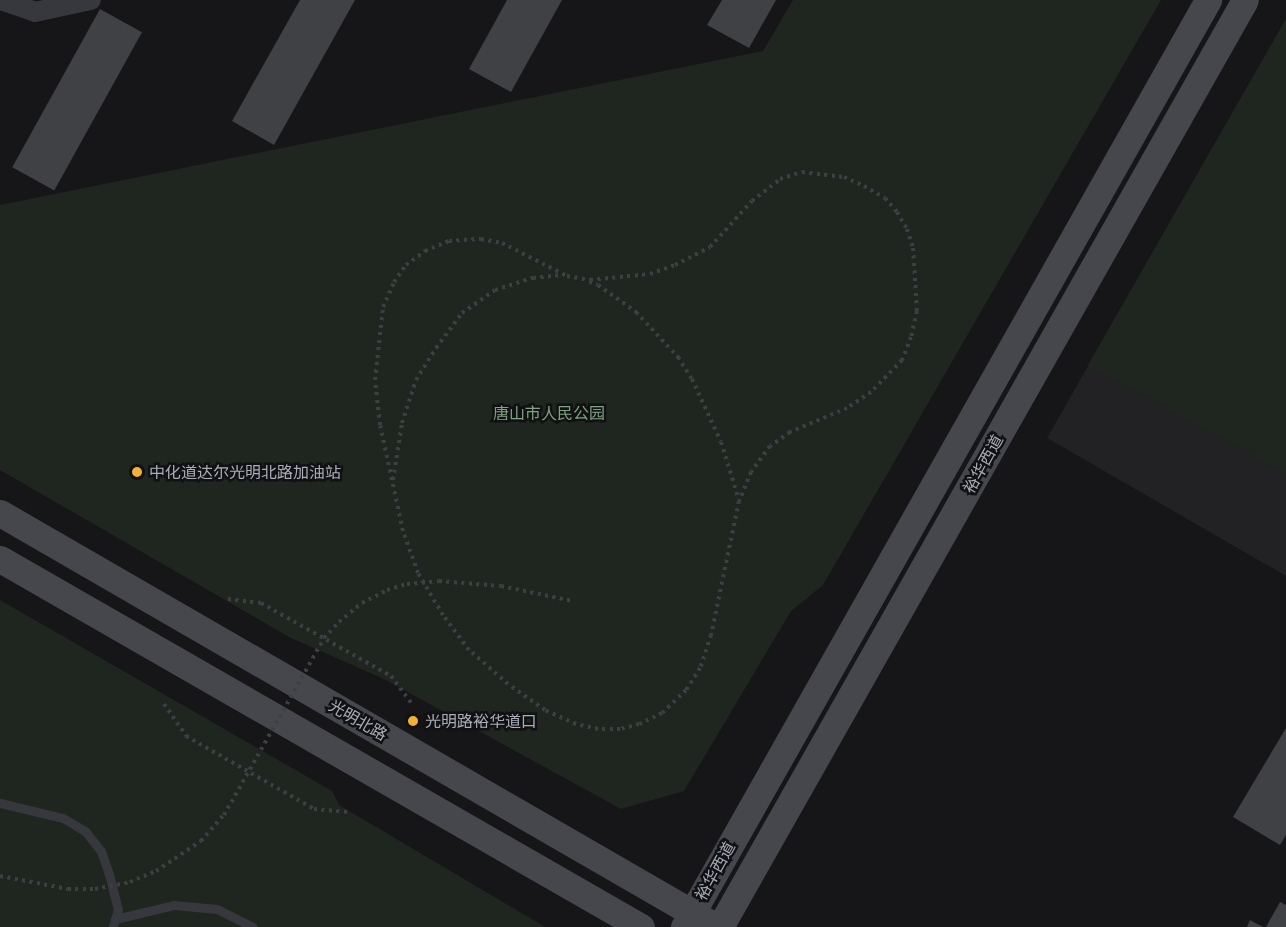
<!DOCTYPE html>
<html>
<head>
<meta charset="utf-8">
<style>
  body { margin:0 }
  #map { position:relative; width:1286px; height:927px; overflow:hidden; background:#161618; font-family:"Golos Text","Noto Sans SC",sans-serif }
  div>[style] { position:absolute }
  .built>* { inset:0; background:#222225 }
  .green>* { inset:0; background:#1e261f }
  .building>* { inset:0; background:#404145; transform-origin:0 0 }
  .path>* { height:4px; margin-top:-2px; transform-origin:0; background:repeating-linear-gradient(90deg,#3d3f44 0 3px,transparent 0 7.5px) }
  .service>* { height:9px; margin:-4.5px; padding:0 4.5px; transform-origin:4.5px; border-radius:4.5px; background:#37383d }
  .minor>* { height:20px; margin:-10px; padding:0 10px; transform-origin:10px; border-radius:10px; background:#37383d }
  .secondary>* { height:27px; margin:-13.5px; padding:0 13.5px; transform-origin:13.5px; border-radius:13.5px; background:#45474d }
  .path-bridge>* { height:4px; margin-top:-2px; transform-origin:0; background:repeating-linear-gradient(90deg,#3d3f44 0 3px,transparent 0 7.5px) }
  .dots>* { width:16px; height:16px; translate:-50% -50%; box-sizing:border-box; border:3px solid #111113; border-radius:50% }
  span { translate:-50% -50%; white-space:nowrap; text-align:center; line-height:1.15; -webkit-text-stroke:5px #111113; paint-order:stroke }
  .park-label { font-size:16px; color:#7fa381 }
  .street-label { font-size:16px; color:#a8adb8 }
  .poi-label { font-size:16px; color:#a8adb8 }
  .left { translate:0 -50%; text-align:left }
</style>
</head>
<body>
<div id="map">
  <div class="built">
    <i style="clip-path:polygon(1286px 19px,1286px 576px,1047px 438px)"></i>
  </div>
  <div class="green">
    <i style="clip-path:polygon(793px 0,1161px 0,823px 585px,791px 611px,684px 791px,621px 809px,384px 679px,291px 638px,0 470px,0 205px,763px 51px)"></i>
    <i style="clip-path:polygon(1286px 19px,1286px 474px,1088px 365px)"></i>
    <i style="clip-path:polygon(0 600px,332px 791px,339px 805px,545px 927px,0 927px)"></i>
  </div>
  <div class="building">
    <i style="clip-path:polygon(300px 0,355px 0,274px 145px,232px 121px)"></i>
    <i style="clip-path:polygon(507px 0,562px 0,511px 92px,469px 69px)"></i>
    <i style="clip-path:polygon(722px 0,776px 0,749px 48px,707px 25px)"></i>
    <i style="left:100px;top:9px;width:48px;height:181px;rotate:29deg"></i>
    <i style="clip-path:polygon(1286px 728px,1286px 835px,1280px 845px,1233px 817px)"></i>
    <i style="clip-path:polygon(1280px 902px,1286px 905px,1286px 927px,1266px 927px)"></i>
    <i style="clip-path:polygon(1250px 920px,1263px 927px,1247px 927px)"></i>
  </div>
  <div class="path">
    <i style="left:802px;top:172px;width:42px;rotate:6.8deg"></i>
    <i style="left:844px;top:177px;width:22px;rotate:24deg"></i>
    <i style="left:864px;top:186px;width:24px;rotate:30deg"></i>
    <i style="left:885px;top:198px;width:18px;rotate:49deg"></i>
    <i style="left:897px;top:212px;width:20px;rotate:60deg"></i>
    <i style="left:907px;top:229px;width:20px;rotate:72deg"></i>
    <i style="left:913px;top:248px;width:63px;rotate:86.4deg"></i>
    <i style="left:917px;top:311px;width:27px;rotate:103deg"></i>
    <i style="left:911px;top:337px;width:25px;rotate:111deg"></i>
    <i style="left:902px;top:360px;width:45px;rotate:134.1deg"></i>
    <i style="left:871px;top:392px;width:29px;rotate:146deg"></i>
    <i style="left:847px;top:408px;width:62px;rotate:157.2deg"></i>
    <i style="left:790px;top:432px;width:24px;rotate:145deg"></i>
    <i style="left:770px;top:446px;width:32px;rotate:126deg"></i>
    <i style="left:751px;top:472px;width:31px;rotate:112deg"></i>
    <i style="left:739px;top:501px;width:137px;rotate:101.8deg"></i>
    <i style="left:711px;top:635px;width:35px;rotate:108deg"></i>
    <i style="left:700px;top:668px;width:26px;rotate:122deg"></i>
    <i style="left:686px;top:690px;width:33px;rotate:136deg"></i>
    <i style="left:662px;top:713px;width:25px;rotate:154deg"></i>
    <i style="left:639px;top:724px;width:20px;rotate:165deg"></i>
    <i style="left:620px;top:729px;width:22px;rotate:180deg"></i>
    <i style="left:598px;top:729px;width:23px;rotate:-167deg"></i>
    <i style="left:576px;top:724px;width:34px;rotate:-156deg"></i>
    <i style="left:545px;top:710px;width:45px;rotate:-144.9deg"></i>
    <i style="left:508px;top:684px;width:52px;rotate:-138.9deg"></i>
    <i style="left:469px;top:650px;width:44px;rotate:-126.6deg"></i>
    <i style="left:443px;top:615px;width:49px;rotate:-120.8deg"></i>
    <i style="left:418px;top:573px;width:45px;rotate:-109.7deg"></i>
    <i style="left:403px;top:531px;width:108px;rotate:-102.2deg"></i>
    <i style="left:380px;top:425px;width:45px;rotate:-96.3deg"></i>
    <i style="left:375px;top:380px;width:73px;rotate:-83.7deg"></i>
    <i style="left:383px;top:307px;width:27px;rotate:-66deg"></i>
    <i style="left:394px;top:282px;width:21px;rotate:-55deg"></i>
    <i style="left:406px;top:265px;width:24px;rotate:-36deg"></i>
    <i style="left:425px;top:251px;width:26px;rotate:-23deg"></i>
    <i style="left:449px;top:241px;width:32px;rotate:-4deg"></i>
    <i style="left:481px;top:239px;width:21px;rotate:11deg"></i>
    <i style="left:502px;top:243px;width:73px;rotate:26.9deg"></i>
    <i style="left:567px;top:276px;width:23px;rotate:10deg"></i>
    <i style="left:590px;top:280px;width:60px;rotate:-5.7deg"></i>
    <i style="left:650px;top:274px;width:27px;rotate:-20deg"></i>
    <i style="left:675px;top:265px;width:39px;rotate:-27deg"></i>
    <i style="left:710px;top:247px;width:62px;rotate:-47.6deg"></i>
    <i style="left:752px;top:201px;width:36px;rotate:-38deg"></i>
    <i style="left:780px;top:179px;width:23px;rotate:-18deg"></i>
    <i style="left:589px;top:282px;width:9px;rotate:18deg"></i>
    <i style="left:598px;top:285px;width:47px;rotate:35.4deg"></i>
    <i style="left:636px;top:312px;width:62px;rotate:47deg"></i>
    <i style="left:678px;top:357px;width:26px;rotate:58deg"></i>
    <i style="left:692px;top:379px;width:69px;rotate:65.3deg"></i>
    <i style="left:721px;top:442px;width:61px;rotate:72.8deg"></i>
    <i style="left:393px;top:480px;width:58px;rotate:-81deg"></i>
    <i style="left:402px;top:423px;width:45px;rotate:-72deg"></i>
    <i style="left:416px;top:380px;width:38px;rotate:-58deg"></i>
    <i style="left:436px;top:348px;width:44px;rotate:-53.4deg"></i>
    <i style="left:462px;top:313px;width:40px;rotate:-34.9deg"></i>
    <i style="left:495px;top:290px;width:40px;rotate:-18deg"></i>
    <i style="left:533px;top:278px;width:31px;rotate:-6deg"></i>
    <i style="left:501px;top:586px;width:73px;rotate:11.9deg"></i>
    <i style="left:228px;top:599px;width:33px;rotate:7deg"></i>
    <i style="left:261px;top:603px;width:149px;rotate:29.3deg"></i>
    <i style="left:391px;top:676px;width:35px;rotate:53deg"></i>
    <i style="left:164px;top:704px;width:39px;rotate:55deg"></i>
    <i style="left:186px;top:736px;width:147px;rotate:29.7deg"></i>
    <i style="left:314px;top:809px;width:37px;rotate:5deg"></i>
  </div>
  <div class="service">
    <i style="left:0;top:803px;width:65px;rotate:13.4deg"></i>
    <i style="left:63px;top:818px;width:27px;rotate:31deg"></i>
    <i style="left:86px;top:832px;width:24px;rotate:52deg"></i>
    <i style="left:101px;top:851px;width:24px;rotate:71deg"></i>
    <i style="left:109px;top:874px;width:36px;rotate:76deg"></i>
    <i style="left:118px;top:909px;width:19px;rotate:106deg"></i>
    <i style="left:115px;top:919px;width:61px;rotate:-13.3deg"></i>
    <i style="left:174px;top:905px;width:43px;rotate:5.3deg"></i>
    <i style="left:217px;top:909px;width:40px;rotate:26.6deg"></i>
  </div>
  <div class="minor">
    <i style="left:1px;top:0;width:36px;rotate:19deg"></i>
    <i style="left:35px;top:12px;width:57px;rotate:-12.1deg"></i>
  </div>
  <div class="secondary">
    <i style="left:0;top:513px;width:818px;rotate:30.01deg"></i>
    <i style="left:0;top:559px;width:739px;rotate:29.86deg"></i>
    <i style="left:684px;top:927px;width:1065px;rotate:-60.52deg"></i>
    <i style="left:720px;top:927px;width:1065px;rotate:-60.48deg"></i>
  </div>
  <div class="path-bridge">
    <i style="left:0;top:876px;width:69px;rotate:10.8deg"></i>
    <i style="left:68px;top:889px;width:27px"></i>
    <i style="left:95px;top:889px;width:36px;rotate:-11deg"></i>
    <i style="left:130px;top:882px;width:28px;rotate:-23deg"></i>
    <i style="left:156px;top:871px;width:54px;rotate:-33.7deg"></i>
    <i style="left:201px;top:841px;width:35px;rotate:-49deg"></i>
    <i style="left:224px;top:815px;width:203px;rotate:-60.5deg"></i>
    <i style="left:324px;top:638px;width:22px;rotate:-47deg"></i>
    <i style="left:339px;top:622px;width:30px;rotate:-40deg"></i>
    <i style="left:362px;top:603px;width:28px;rotate:-27deg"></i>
    <i style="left:387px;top:590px;width:21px;rotate:-17deg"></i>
    <i style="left:407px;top:584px;width:32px;rotate:-5deg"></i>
    <i style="left:439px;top:581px;width:62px;rotate:4.6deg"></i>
  </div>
  <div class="dots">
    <i style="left:137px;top:472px;background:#f2b134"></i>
    <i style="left:413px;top:721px;background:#f2b134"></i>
  </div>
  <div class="park-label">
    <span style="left:549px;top:413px">唐山市人民公园</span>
  </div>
  <div class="street-label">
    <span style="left:983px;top:464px;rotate:-61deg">裕华西道</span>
    <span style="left:358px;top:720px;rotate:30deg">光明北路</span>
    <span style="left:715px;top:871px;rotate:-61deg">裕华西道</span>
  </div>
  <div class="poi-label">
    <span class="left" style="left:149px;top:472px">中化道达尔光明北路加油站</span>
    <span class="left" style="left:425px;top:721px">光明路裕华道口</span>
  </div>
</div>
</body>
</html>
